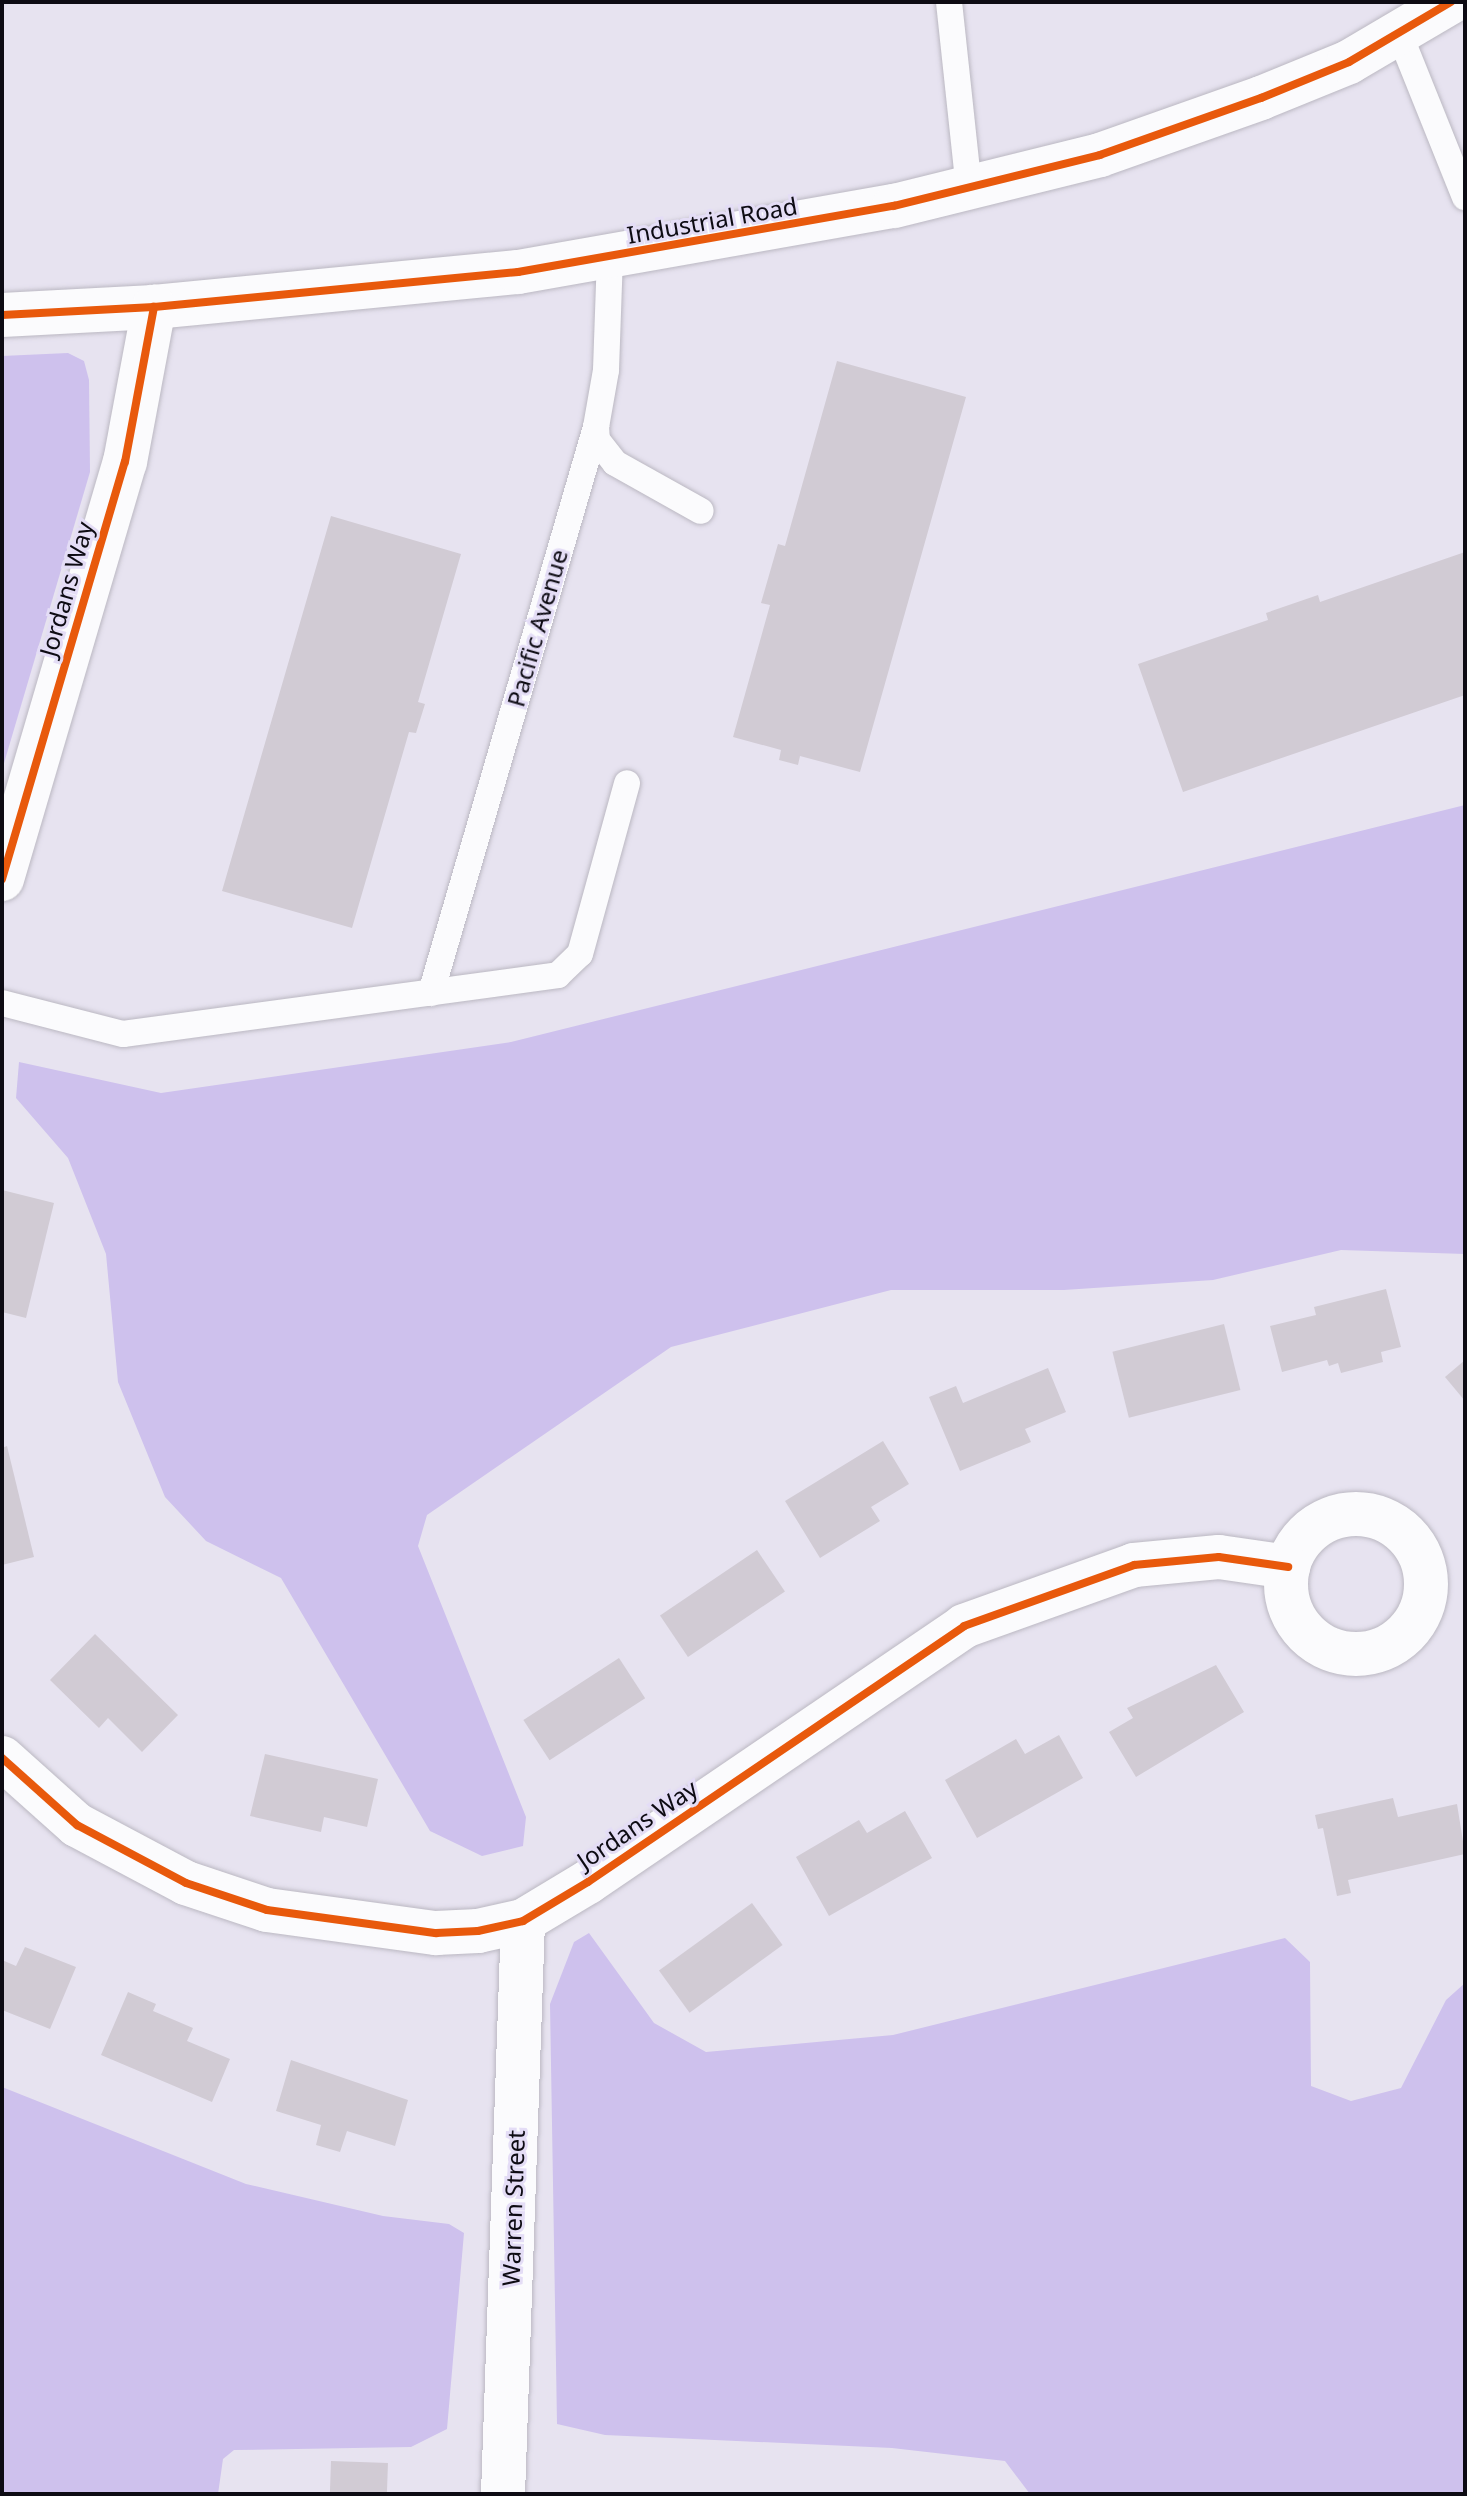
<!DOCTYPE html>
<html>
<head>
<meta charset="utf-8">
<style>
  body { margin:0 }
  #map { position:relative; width:1467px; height:2496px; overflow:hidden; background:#e7e3f0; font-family:"Noto Sans",sans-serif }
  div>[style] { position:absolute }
  .green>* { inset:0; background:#cec1ed }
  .building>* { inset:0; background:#d1cbd4; transform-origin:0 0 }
  .roads { filter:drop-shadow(0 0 2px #bbb8c2) drop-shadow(0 0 2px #bbb8c2) }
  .lane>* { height:26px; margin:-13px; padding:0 13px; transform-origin:13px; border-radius:13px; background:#fbfbfd }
  .street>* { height:44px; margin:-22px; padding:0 22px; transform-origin:22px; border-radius:22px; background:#fbfbfd }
  .street>.ring { margin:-22px; padding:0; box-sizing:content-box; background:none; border:44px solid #fbfbfd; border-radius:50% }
  .cycleway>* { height:8px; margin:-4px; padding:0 4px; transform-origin:4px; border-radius:4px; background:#e8590c }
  span { translate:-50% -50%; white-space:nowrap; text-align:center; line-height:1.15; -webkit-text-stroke:6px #e4ddf6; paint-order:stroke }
  .street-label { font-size:24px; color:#0d0b13 }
  .frame { position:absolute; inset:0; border:4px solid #0d0b13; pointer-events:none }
</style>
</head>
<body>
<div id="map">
  <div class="green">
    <i style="clip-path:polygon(68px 353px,84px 361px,89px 380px,90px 472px,2px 770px,2px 356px)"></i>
    <i style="clip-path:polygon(1465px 805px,1465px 1254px,1341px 1250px,1213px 1280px,1064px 1290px,891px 1290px,671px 1347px,427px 1515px,418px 1546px,526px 1817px,523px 1846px,482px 1856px,430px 1831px,281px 1578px,206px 1541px,165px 1497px,118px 1382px,106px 1254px,68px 1158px,16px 1098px,19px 1062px,161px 1093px,511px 1042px)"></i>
    <i style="clip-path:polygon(589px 1933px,654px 2023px,706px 2052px,893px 2035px,1285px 1938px,1310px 1962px,1311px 2086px,1351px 2101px,1401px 2088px,1446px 2000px,1465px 1983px,1465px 2494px,1030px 2494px,1005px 2461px,892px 2448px,605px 2435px,557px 2424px,550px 2004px,574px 1942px)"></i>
    <i style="clip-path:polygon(2px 2087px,246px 2184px,383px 2216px,449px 2224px,464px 2233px,447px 2429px,411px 2447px,234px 2450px,223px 2459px,218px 2494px,2px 2494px)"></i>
  </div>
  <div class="building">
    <i style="clip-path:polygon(837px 361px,966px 397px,860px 772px,800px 756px,798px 765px,779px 760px,781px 750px,733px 737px,770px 605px,761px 603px,778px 544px,785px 546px)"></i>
    <i style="clip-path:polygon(331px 516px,461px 554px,418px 702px,425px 704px,416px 733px,409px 732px,352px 928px,222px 891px)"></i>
    <i style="clip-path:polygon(1465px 552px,1465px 695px,1183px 792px,1138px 664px,1268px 620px,1266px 613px,1318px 595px,1320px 602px)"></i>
    <i style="clip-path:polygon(2px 1190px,54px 1203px,26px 1318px,2px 1312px)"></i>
    <i style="clip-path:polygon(1386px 1289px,1401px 1347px,1381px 1352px,1383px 1362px,1341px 1373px,1338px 1363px,1329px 1366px,1327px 1360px,1282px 1372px,1270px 1326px,1316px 1315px,1314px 1307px)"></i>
    <i style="left:1224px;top:1324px;width:68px;height:115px;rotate:76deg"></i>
    <i style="clip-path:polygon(1465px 1360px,1465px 1401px,1445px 1377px)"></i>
    <i style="clip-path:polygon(1048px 1368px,1066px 1412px,1025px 1429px,1031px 1442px,960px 1471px,929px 1397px,956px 1386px,963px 1403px)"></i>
    <i style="clip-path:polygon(883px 1441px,909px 1484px,871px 1507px,880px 1521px,820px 1558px,785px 1501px)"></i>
    <i style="clip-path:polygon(7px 1446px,34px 1557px,2px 1565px,2px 1448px)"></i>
    <i style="left:757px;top:1550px;width:50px;height:117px;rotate:56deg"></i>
    <i style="clip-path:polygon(95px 1634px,178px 1715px,142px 1752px,108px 1718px,99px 1728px,50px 1680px)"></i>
    <i style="left:619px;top:1658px;width:48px;height:114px;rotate:57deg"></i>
    <i style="clip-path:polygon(1216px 1665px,1244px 1712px,1136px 1777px,1109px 1732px,1133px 1718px,1127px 1708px)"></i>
    <i style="clip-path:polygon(1059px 1735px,1083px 1778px,977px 1838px,945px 1780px,1016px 1739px,1025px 1754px)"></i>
    <i style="clip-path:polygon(265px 1754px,378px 1779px,367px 1827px,324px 1817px,321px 1832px,250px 1816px)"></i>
    <i style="clip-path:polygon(1393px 1798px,1398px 1817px,1457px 1804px,1465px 1854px,1348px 1880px,1351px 1893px,1337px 1896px,1323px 1828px,1318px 1829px,1315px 1815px)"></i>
    <i style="clip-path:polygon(905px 1811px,932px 1858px,829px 1916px,796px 1857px,859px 1820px,867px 1833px)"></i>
    <i style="left:752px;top:1903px;width:52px;height:115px;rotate:54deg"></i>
    <i style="clip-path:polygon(25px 1947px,76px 1967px,50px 2029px,2px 2010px,2px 1960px,16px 1966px)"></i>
    <i style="clip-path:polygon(128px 1992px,156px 2004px,153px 2011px,193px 2028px,187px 2041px,230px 2059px,212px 2102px,101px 2055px)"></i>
    <i style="clip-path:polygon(291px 2060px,408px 2100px,395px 2146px,347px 2131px,340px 2152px,316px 2145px,321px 2125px,276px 2111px)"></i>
    <i style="left:331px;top:2461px;width:57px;height:33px;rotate:2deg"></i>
  </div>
  <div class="roads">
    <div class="lane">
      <i style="left:949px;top:2px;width:188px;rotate:83.9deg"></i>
      <i style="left:1399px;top:33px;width:177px;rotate:68.1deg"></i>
      <i style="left:596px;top:427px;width:13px;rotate:86deg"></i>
      <i style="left:597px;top:440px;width:29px;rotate:52deg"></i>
      <i style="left:615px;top:463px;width:98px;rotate:29.2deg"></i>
      <i style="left:431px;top:993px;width:590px;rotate:-73.75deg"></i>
      <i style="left:596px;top:427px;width:58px;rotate:-80deg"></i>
      <i style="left:606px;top:370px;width:113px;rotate:-88deg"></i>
      <i style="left:2px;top:1003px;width:125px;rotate:14.4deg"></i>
      <i style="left:123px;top:1034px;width:439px;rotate:-7.7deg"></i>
      <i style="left:558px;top:975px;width:30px;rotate:-44deg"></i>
      <i style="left:580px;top:954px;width:177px;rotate:-74.6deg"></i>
    </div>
    <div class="street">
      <i style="left:2px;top:315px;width:152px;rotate:-3deg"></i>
      <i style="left:154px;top:307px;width:366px;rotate:-5.5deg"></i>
      <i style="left:518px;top:272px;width:382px;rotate:-10deg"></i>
      <i style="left:894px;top:206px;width:212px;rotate:-13.9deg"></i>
      <i style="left:1100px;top:155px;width:171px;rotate:-19.5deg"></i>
      <i style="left:1261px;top:98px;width:95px;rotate:-22.2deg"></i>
      <i style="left:1349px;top:62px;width:118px;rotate:-30.5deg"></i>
      <i style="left:2px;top:879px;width:435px;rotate:-73.6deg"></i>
      <i style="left:125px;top:462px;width:158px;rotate:-79.4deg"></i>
      <i class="ring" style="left:1286px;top:1514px;width:96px;height:96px"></i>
      <i style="left:2px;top:1758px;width:101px;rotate:41.8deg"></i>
      <i style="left:77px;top:1825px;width:123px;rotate:28deg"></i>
      <i style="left:186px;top:1883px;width:85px;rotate:18.4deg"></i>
      <i style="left:267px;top:1910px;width:171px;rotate:7.8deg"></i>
      <i style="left:436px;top:1933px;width:42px;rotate:-2.7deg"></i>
      <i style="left:478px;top:1931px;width:46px;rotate:-12.5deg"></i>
      <i style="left:523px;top:1921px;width:76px;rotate:-31deg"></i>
      <i style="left:588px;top:1882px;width:455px;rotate:-34.2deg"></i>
      <i style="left:964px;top:1626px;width:181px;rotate:-19.7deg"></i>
      <i style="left:1134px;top:1565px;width:85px;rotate:-5.4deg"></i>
      <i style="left:1219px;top:1557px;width:70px;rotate:8.2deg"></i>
      <i style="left:503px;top:2494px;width:573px;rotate:-88deg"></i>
    </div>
  </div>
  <div class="cycleway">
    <i style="left:2px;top:315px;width:152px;rotate:-3deg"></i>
    <i style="left:154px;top:307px;width:366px;rotate:-5.5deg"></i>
    <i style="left:518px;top:272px;width:382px;rotate:-10deg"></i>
    <i style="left:894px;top:206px;width:212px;rotate:-13.9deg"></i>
    <i style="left:1100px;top:155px;width:171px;rotate:-19.5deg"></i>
    <i style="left:1261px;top:98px;width:95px;rotate:-22.2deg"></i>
    <i style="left:1349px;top:62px;width:118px;rotate:-30.5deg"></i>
    <i style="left:2px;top:879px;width:435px;rotate:-73.6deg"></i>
    <i style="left:125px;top:462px;width:158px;rotate:-79.4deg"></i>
    <i style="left:2px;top:1758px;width:101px;rotate:41.8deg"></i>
    <i style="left:77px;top:1825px;width:123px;rotate:28deg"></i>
    <i style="left:186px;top:1883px;width:85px;rotate:18.4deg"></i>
    <i style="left:267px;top:1910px;width:171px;rotate:7.8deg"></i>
    <i style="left:436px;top:1933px;width:42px;rotate:-2.7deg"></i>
    <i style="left:478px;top:1931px;width:46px;rotate:-12.5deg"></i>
    <i style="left:523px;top:1921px;width:76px;rotate:-31deg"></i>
    <i style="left:588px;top:1882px;width:455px;rotate:-34.2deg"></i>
    <i style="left:964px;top:1626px;width:181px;rotate:-19.7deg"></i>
    <i style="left:1134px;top:1565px;width:85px;rotate:-5.4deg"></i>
    <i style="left:1219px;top:1557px;width:70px;rotate:8.2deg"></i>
  </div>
  <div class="street-label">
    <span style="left:712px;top:220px;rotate:-10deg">Industrial Road</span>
    <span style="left:66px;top:589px;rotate:-74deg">Jordans Way</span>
    <span style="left:537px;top:628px;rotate:-74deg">Pacific Avenue</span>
    <span style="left:637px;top:1824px;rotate:-34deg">Jordans Way</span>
    <span style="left:513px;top:2208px;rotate:-88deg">Warren Street</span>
  </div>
  <div class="frame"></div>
</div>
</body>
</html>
